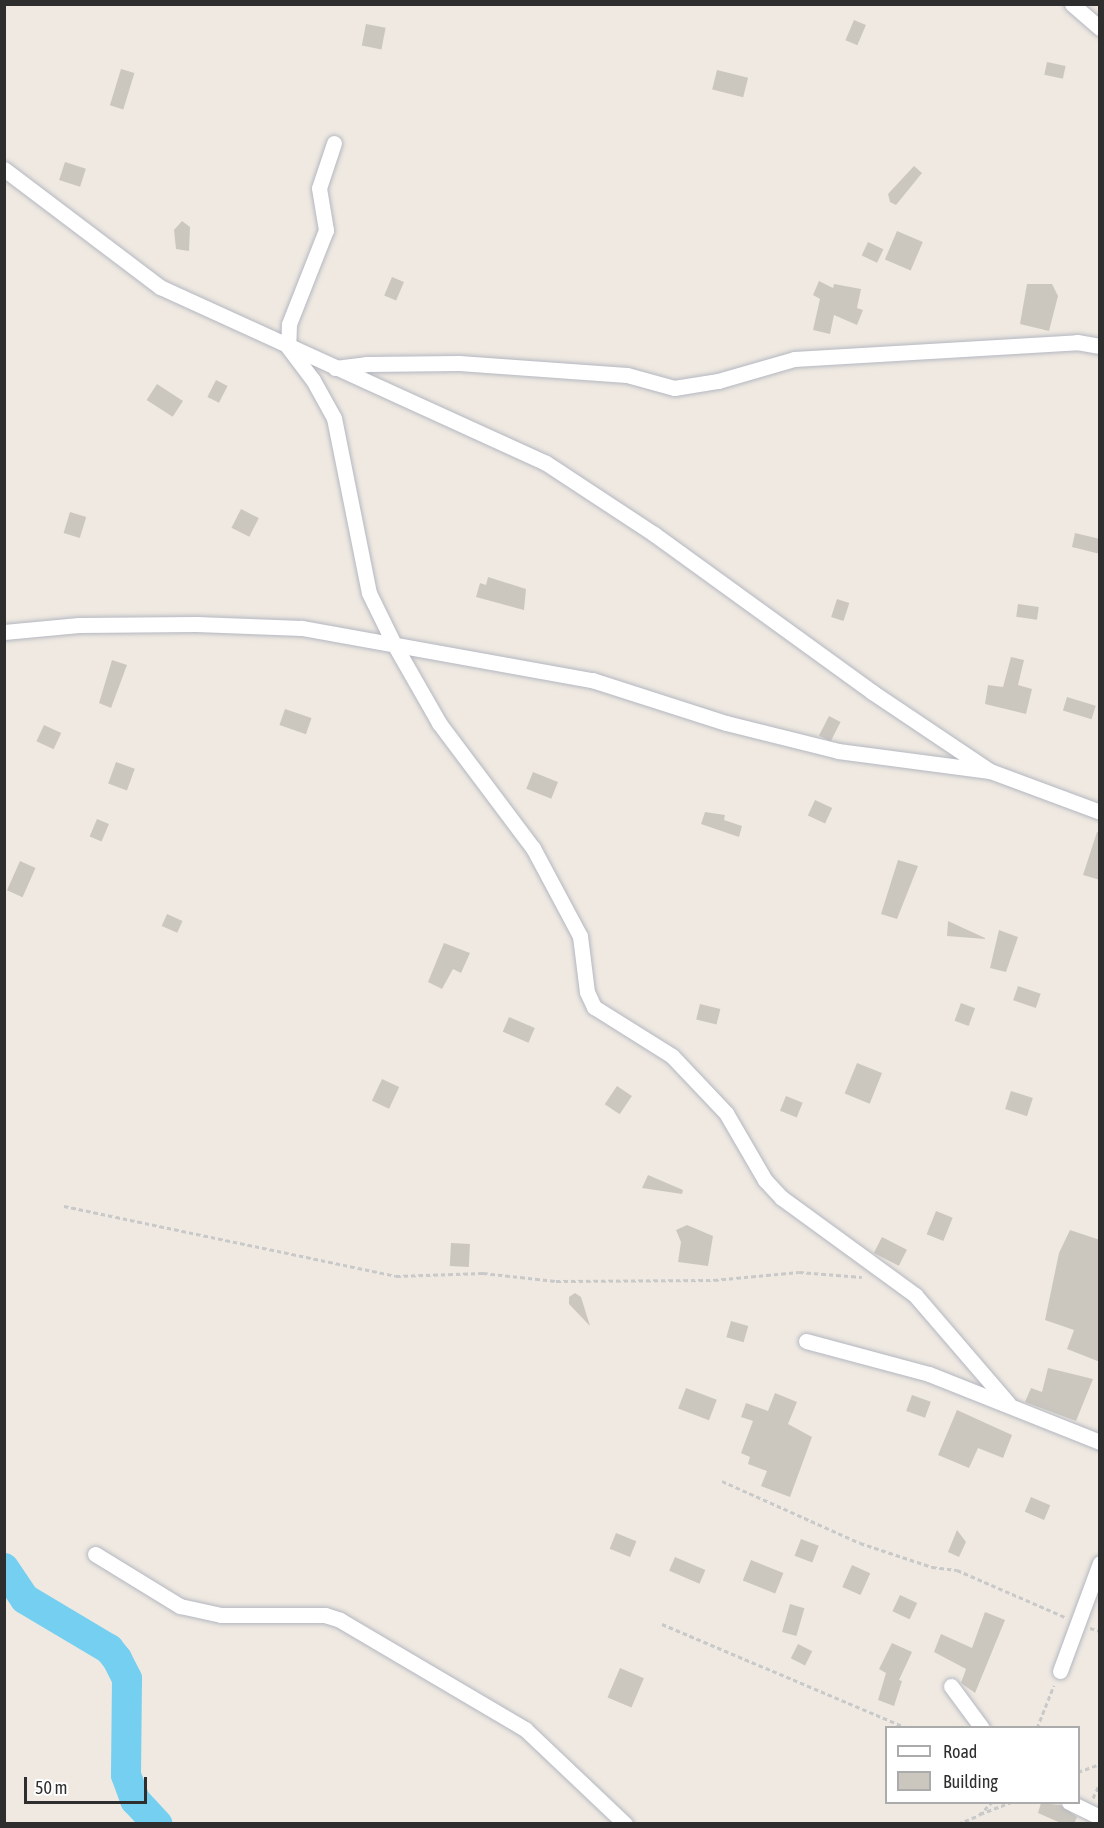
<!DOCTYPE html>
<html>
<head>
<meta charset="utf-8">
<style>
  body { margin:0 }
  #map { position:relative; width:1104px; height:1828px; overflow:hidden; background:#efe9e1; font-family:"Asap Condensed",sans-serif }
  div>[style] { position:absolute }
  .river>* { height:30px; margin:-15px; padding:0 15px; transform-origin:15px; border-radius:15px; background:#75cff0 }
  .building>* { inset:0; background:#cbc7bf; transform-origin:0 0 }
  .path>* { height:3px; margin-top:-1.5px; transform-origin:0; background:repeating-linear-gradient(90deg,#c9c9c9 0 4.5px,transparent 0 7.5px) }
  .roads { filter:drop-shadow(0 0 2px #b4b7c1) drop-shadow(0 0 2px #b4b7c1) }
  .minor>* { height:15px; margin:-7.5px; padding:0 7.5px; transform-origin:7.5px; border-radius:7.5px; background:#fff }
  span { translate:-50% -50%; white-space:nowrap; text-align:center; line-height:1.15; -webkit-text-stroke:4.5px #fff; paint-order:stroke }
  .frame { position:absolute; inset:0; border:6px solid #2e2e2e; pointer-events:none }
  .legend { position:absolute; left:885px; top:1726px; width:195px; height:78px; box-sizing:border-box; background:#fff; border:2px solid #ababab; margin:0; padding:8px 10px; list-style:none; font-size:18px; color:#2e2e2e }
  .legend li { display:flex; align-items:center; gap:12px; height:30px }
  .legend b { width:30px; border:2px solid #ababab }
  .scale { position:absolute; left:24px; top:1777px; width:123px; height:27px; box-sizing:border-box; border:3px solid #2e2e2e; border-top:0; padding-left:8px; font-size:18px; line-height:21px; white-space:nowrap; color:#2e2e2e; -webkit-text-stroke:4px #fff; paint-order:stroke }
</style>
</head>
<body>
<div id="map">
  <div class="river">
    <i style="left:4px;top:1568px;width:37px;rotate:56deg"></i>
    <i style="left:25px;top:1599px;width:98px;rotate:30.8deg"></i>
    <i style="left:109px;top:1649px;width:13px;rotate:51deg"></i>
    <i style="left:117px;top:1659px;width:22px;rotate:63deg"></i>
    <i style="left:127px;top:1679px;width:96px;rotate:90.6deg"></i>
    <i style="left:126px;top:1775px;width:27px;rotate:70deg"></i>
    <i style="left:135px;top:1800px;width:33px;rotate:47deg"></i>
  </div>
  <div class="building">
    <i style="left:854px;top:20px;width:13px;height:22px;rotate:23deg"></i>
    <i style="left:366px;top:24px;width:20px;height:22px;rotate:11deg"></i>
    <i style="left:1047px;top:62px;width:19px;height:13px;rotate:12deg"></i>
    <i style="left:121px;top:69px;width:14px;height:38px;rotate:17deg"></i>
    <i style="left:717px;top:70px;width:32px;height:20px;rotate:14deg"></i>
    <i style="left:65px;top:162px;width:22px;height:19px;rotate:18deg"></i>
    <i style="clip-path:polygon(914px 166px,922px 173px,896px 205px,890px 202px,888px 194px)"></i>
    <i style="clip-path:polygon(182px 221px,190px 227px,189px 251px,176px 249px,174px 230px)"></i>
    <i style="left:897px;top:231px;width:28px;height:31px;rotate:23deg"></i>
    <i style="left:868px;top:242px;width:17px;height:15px;rotate:25deg"></i>
    <i style="left:392px;top:277px;width:13px;height:20px;rotate:23deg"></i>
    <i style="clip-path:polygon(819px 281px,833px 288px,834px 284px,861px 289px,857px 308px,863px 310px,857px 325px,834px 315px,830px 334px,813px 330px,820px 299px,813px 295px)"></i>
    <i style="clip-path:polygon(1027px 284px,1052px 284px,1058px 296px,1049px 331px,1020px 324px)"></i>
    <i style="left:216px;top:380px;width:13px;height:19px;rotate:27deg"></i>
    <i style="left:157px;top:384px;width:31px;height:19px;rotate:33deg"></i>
    <i style="left:241px;top:509px;width:20px;height:21px;rotate:27deg"></i>
    <i style="left:70px;top:512px;width:17px;height:22px;rotate:17deg"></i>
    <i style="clip-path:polygon(1075px 533px,1100px 539px,1100px 554px,1072px 547px)"></i>
    <i style="clip-path:polygon(488px 577px,526px 589px,524px 610px,476px 597px,480px 583px,486px 585px)"></i>
    <i style="left:837px;top:599px;width:13px;height:19px;rotate:18deg"></i>
    <i style="left:1018px;top:604px;width:21px;height:13px;rotate:8deg"></i>
    <i style="clip-path:polygon(1011px 657px,1024px 660px,1018px 685px,1032px 689px,1026px 714px,985px 704px,988px 685px,1003px 687px)"></i>
    <i style="clip-path:polygon(112px 660px,127px 665px,111px 708px,99px 703px)"></i>
    <i style="left:1067px;top:697px;width:30px;height:14px;rotate:17deg"></i>
    <i style="left:285px;top:709px;width:28px;height:17px;rotate:19deg"></i>
    <i style="left:829px;top:716px;width:13px;height:22px;rotate:27deg"></i>
    <i style="left:44px;top:725px;width:19px;height:18px;rotate:25deg"></i>
    <i style="left:116px;top:762px;width:20px;height:23px;rotate:20deg"></i>
    <i style="left:533px;top:772px;width:27px;height:18px;rotate:22deg"></i>
    <i style="left:815px;top:800px;width:19px;height:17px;rotate:25deg"></i>
    <i style="clip-path:polygon(705px 812px,725px 815px,724px 820px,742px 826px,739px 837px,701px 824px)"></i>
    <i style="left:97px;top:819px;width:13px;height:19px;rotate:23deg"></i>
    <i style="clip-path:polygon(1097px 832px,1100px 832px,1100px 880px,1083px 875px)"></i>
    <i style="clip-path:polygon(898px 860px,918px 866px,897px 919px,881px 914px)"></i>
    <i style="left:20px;top:861px;width:17px;height:32px;rotate:24deg"></i>
    <i style="left:167px;top:914px;width:17px;height:13px;rotate:24deg"></i>
    <i style="clip-path:polygon(948px 921px,985px 938px,985px 939px,947px 936px)"></i>
    <i style="clip-path:polygon(999px 930px,1018px 937px,1006px 972px,990px 968px)"></i>
    <i style="clip-path:polygon(444px 943px,470px 953px,461px 973px,453px 969px,442px 989px,428px 982px)"></i>
    <i style="left:1018px;top:986px;width:24px;height:15px;rotate:19deg"></i>
    <i style="left:961px;top:1003px;width:15px;height:19px;rotate:20deg"></i>
    <i style="left:700px;top:1004px;width:21px;height:16px;rotate:14deg"></i>
    <i style="left:509px;top:1017px;width:28px;height:16px;rotate:23deg"></i>
    <i style="left:857px;top:1063px;width:27px;height:33px;rotate:22deg"></i>
    <i style="left:382px;top:1079px;width:19px;height:24px;rotate:25deg"></i>
    <i style="left:617px;top:1086px;width:18px;height:22px;rotate:34deg"></i>
    <i style="left:1011px;top:1091px;width:23px;height:19px;rotate:18deg"></i>
    <i style="left:786px;top:1096px;width:18px;height:16px;rotate:22deg"></i>
    <i style="clip-path:polygon(648px 1175px,683px 1190px,682px 1194px,642px 1188px)"></i>
    <i style="left:936px;top:1211px;width:18px;height:25px;rotate:22deg"></i>
    <i style="clip-path:polygon(687px 1225px,713px 1236px,708px 1266px,678px 1262px,681px 1242px,676px 1230px)"></i>
    <i style="clip-path:polygon(1070px 1230px,1100px 1240px,1100px 1362px,1067px 1349px,1074px 1330px,1045px 1320px,1059px 1253px)"></i>
    <i style="left:882px;top:1237px;width:28px;height:18px;rotate:27deg"></i>
    <i style="left:451px;top:1243px;width:19px;height:23px;rotate:3deg"></i>
    <i style="clip-path:polygon(575px 1293px,581px 1297px,590px 1326px,569px 1304px,569px 1297px)"></i>
    <i style="left:731px;top:1321px;width:18px;height:17px;rotate:16deg"></i>
    <i style="clip-path:polygon(1048px 1368px,1093px 1379px,1076px 1421px,1025px 1402px,1031px 1388px,1042px 1392px)"></i>
    <i style="left:686px;top:1388px;width:33px;height:22px;rotate:21deg"></i>
    <i style="clip-path:polygon(775px 1393px,797px 1402px,788px 1424px,812px 1437px,790px 1497px,761px 1486px,767px 1471px,748px 1464px,750px 1457px,741px 1453px,753px 1421px,741px 1417px,746px 1403px,768px 1411px)"></i>
    <i style="left:912px;top:1395px;width:20px;height:17px;rotate:20deg"></i>
    <i style="clip-path:polygon(957px 1410px,1012px 1435px,1003px 1458px,978px 1448px,969px 1468px,938px 1455px)"></i>
    <i style="left:1031px;top:1497px;width:21px;height:16px;rotate:23deg"></i>
    <i style="clip-path:polygon(957px 1530px,966px 1542px,959px 1557px,948px 1552px)"></i>
    <i style="left:616px;top:1533px;width:22px;height:17px;rotate:22deg"></i>
    <i style="left:801px;top:1539px;width:19px;height:18px;rotate:21deg"></i>
    <i style="left:675px;top:1557px;width:33px;height:15px;rotate:23deg"></i>
    <i style="left:751px;top:1560px;width:35px;height:22px;rotate:22deg"></i>
    <i style="left:852px;top:1565px;width:20px;height:24px;rotate:24deg"></i>
    <i style="left:900px;top:1595px;width:19px;height:18px;rotate:25deg"></i>
    <i style="left:790px;top:1604px;width:15px;height:29px;rotate:16deg"></i>
    <i style="clip-path:polygon(985px 1612px,1005px 1620px,975px 1693px,961px 1683px,966px 1669px,934px 1652px,941px 1634px,972px 1648px)"></i>
    <i style="clip-path:polygon(892px 1643px,912px 1652px,899px 1680px,902px 1681px,894px 1706px,878px 1700px,886px 1673px,879px 1669px)"></i>
    <i style="left:798px;top:1644px;width:16px;height:16px;rotate:27deg"></i>
    <i style="left:620px;top:1668px;width:26px;height:32px;rotate:23deg"></i>
    <i style="clip-path:polygon(1041px 1803px,1060px 1805px,1077px 1817px,1074px 1824px,1063px 1824px,1038px 1813px)"></i>
  </div>
  <div class="path">
    <i style="left:64px;top:1206px;width:339px;rotate:11.9deg"></i>
    <i style="left:396px;top:1276px;width:87px;rotate:-2deg"></i>
    <i style="left:483px;top:1273px;width:73px;rotate:6.3deg"></i>
    <i style="left:556px;top:1281px;width:158px;rotate:-0.4deg"></i>
    <i style="left:714px;top:1280px;width:85px;rotate:-5.4deg"></i>
    <i style="left:799px;top:1272px;width:63px;rotate:4.5deg"></i>
    <i style="left:722px;top:1481px;width:151px;rotate:24.2deg"></i>
    <i style="left:860px;top:1543px;width:76px;rotate:18.4deg"></i>
    <i style="left:932px;top:1567px;width:25px;rotate:7deg"></i>
    <i style="left:957px;top:1570px;width:118px;rotate:23.5deg"></i>
    <i style="left:662px;top:1624px;width:266px;rotate:23deg"></i>
    <i style="left:1090px;top:1628px;width:10px;rotate:17deg"></i>
    <i style="left:1037px;top:1728px;width:46px;rotate:-68.4deg"></i>
    <i style="left:1078px;top:1772px;width:23px;rotate:-20deg"></i>
    <i style="left:1093px;top:1798px;width:17px;rotate:-65deg"></i>
    <i style="left:980px;top:1814px;width:34px;rotate:-21deg"></i>
    <i style="left:958px;top:1824px;width:23px;rotate:-23deg"></i>
    <i style="left:979px;top:1815px;width:18px;rotate:-45deg"></i>
  </div>
  <div class="roads">
    <div class="minor">
      <i style="left:1072px;top:4px;width:37px;rotate:41deg"></i>
      <i style="left:334px;top:143px;width:47px;rotate:108.4deg"></i>
      <i style="left:319px;top:188px;width:43px;rotate:80.5deg"></i>
      <i style="left:326px;top:230px;width:101px;rotate:111.5deg"></i>
      <i style="left:289px;top:324px;width:23px;rotate:92deg"></i>
      <i style="left:288px;top:347px;width:41px;rotate:52.9deg"></i>
      <i style="left:313px;top:380px;width:43px;rotate:61.1deg"></i>
      <i style="left:334px;top:418px;width:178px;rotate:78.7deg"></i>
      <i style="left:369px;top:593px;width:57px;rotate:63.9deg"></i>
      <i style="left:394px;top:644px;width:91px;rotate:60.3deg"></i>
      <i style="left:439px;top:723px;width:156px;rotate:53.1deg"></i>
      <i style="left:533px;top:848px;width:100px;rotate:61.9deg"></i>
      <i style="left:580px;top:936px;width:56px;rotate:82.9deg"></i>
      <i style="left:587px;top:992px;width:17px;rotate:65deg"></i>
      <i style="left:594px;top:1007px;width:92px;rotate:32.1deg"></i>
      <i style="left:672px;top:1056px;width:79px;rotate:46.5deg"></i>
      <i style="left:726px;top:1113px;width:78px;rotate:59.8deg"></i>
      <i style="left:765px;top:1180px;width:25px;rotate:47deg"></i>
      <i style="left:782px;top:1198px;width:165px;rotate:36.1deg"></i>
      <i style="left:915px;top:1295px;width:143px;rotate:49.3deg"></i>
      <i style="left:4px;top:169px;width:196px;rotate:37.1deg"></i>
      <i style="left:160px;top:287px;width:424px;rotate:24.5deg"></i>
      <i style="left:546px;top:463px;width:129px;rotate:33.3deg"></i>
      <i style="left:654px;top:534px;width:269px;rotate:35.9deg"></i>
      <i style="left:872px;top:692px;width:142px;rotate:33.8deg"></i>
      <i style="left:335px;top:368px;width:31px;rotate:-7deg"></i>
      <i style="left:366px;top:364px;width:93px;rotate:-0.6deg"></i>
      <i style="left:459px;top:363px;width:168px;rotate:4.1deg"></i>
      <i style="left:627px;top:375px;width:49px;rotate:15.5deg"></i>
      <i style="left:674px;top:388px;width:45px;rotate:-9deg"></i>
      <i style="left:718px;top:381px;width:79px;rotate:-16.1deg"></i>
      <i style="left:794px;top:359px;width:284px;rotate:-3.4deg"></i>
      <i style="left:1077px;top:342px;width:23px;rotate:10deg"></i>
      <i style="left:4px;top:632px;width:75px;rotate:-5.3deg"></i>
      <i style="left:79px;top:625px;width:117px;rotate:-0.5deg"></i>
      <i style="left:196px;top:624px;width:106px;rotate:2.2deg"></i>
      <i style="left:302px;top:628px;width:295px;rotate:10.2deg"></i>
      <i style="left:592px;top:680px;width:141px;rotate:17.8deg"></i>
      <i style="left:726px;top:723px;width:115px;rotate:14deg"></i>
      <i style="left:838px;top:751px;width:153px;rotate:7.5deg"></i>
      <i style="left:990px;top:771px;width:117px;rotate:20.4deg"></i>
      <i style="left:806px;top:1341px;width:127px;rotate:15deg"></i>
      <i style="left:929px;top:1374px;width:184px;rotate:21.7deg"></i>
      <i style="left:95px;top:1554px;width:100px;rotate:31.5deg"></i>
      <i style="left:180px;top:1606px;width:42px;rotate:12.4deg"></i>
      <i style="left:221px;top:1615px;width:104px"></i>
      <i style="left:325px;top:1615px;width:16px;rotate:18deg"></i>
      <i style="left:340px;top:1620px;width:215px;rotate:30.5deg"></i>
      <i style="left:525px;top:1729px;width:138px;rotate:43.5deg"></i>
      <i style="left:1060px;top:1671px;width:115px;rotate:-69.7deg"></i>
      <i style="left:951px;top:1686px;width:52px;rotate:53.6deg"></i>
      <i style="left:1069px;top:1802px;width:34px;rotate:26deg"></i>
    </div>
  </div>
  <div class="frame"></div>
  <ul class="legend">
  <li><b style="height:8px;background:#fff"></b>Road</li>
  <li><b style="height:16px;background:#cbc7bf"></b>Building</li>
  </ul>
  <div class="scale">50 m</div>
</div>
</body>
</html>
